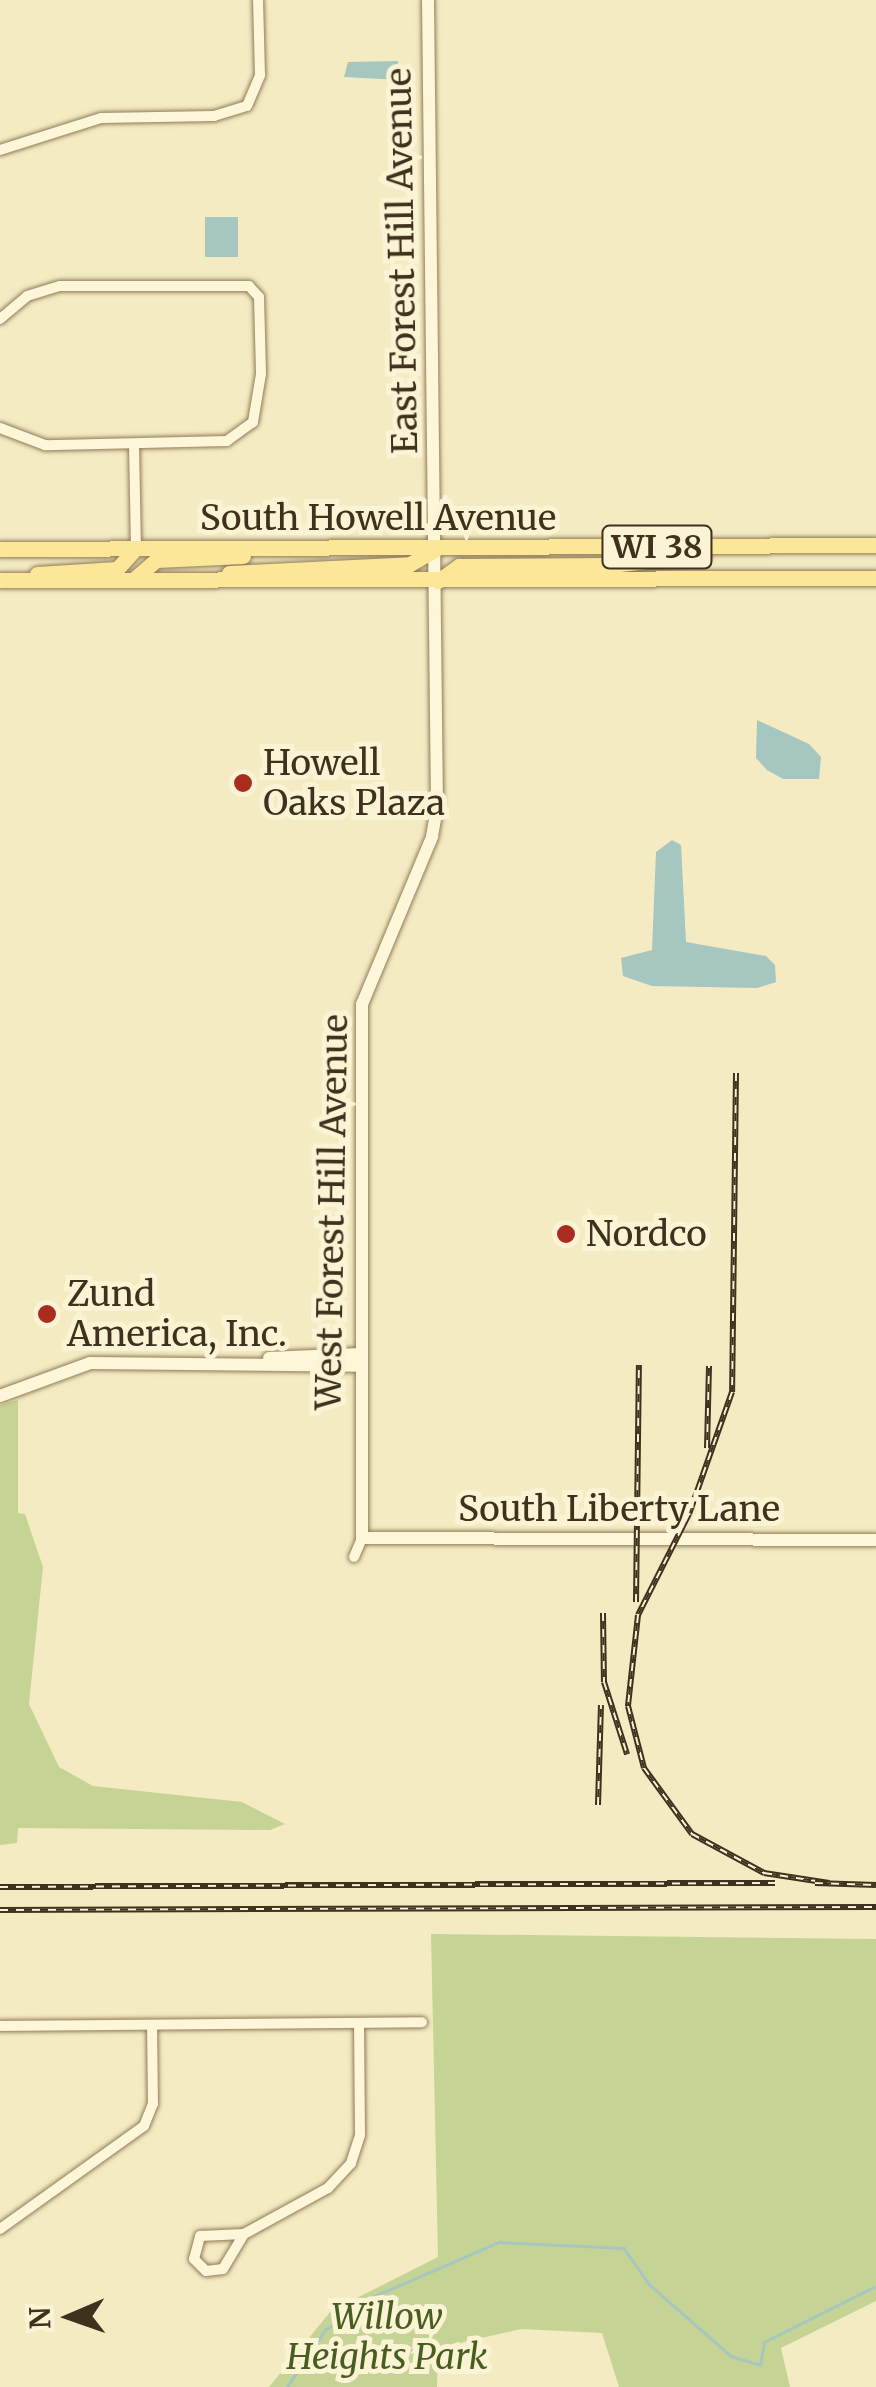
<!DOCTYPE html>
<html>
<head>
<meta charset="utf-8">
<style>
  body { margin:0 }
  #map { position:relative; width:876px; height:2387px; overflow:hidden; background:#f4ebc3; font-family:Merriweather,serif }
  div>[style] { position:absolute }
  .green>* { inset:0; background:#c5d495 }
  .water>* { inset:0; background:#a6c6c0; transform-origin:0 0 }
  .stream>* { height:2.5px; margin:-1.25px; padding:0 1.25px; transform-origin:1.25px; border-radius:1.25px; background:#a6c6c0 }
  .roads { filter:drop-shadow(0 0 2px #917c57) drop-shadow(0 0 2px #917c57) }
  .minor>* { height:10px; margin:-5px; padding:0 5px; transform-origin:5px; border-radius:5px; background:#fdf6d8 }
  .tertiary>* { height:12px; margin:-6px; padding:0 6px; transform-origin:6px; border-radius:6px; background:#fdf6d8 }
  .primary>* { height:15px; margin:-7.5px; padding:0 7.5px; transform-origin:7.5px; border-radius:7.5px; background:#fbe797 }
  .rail>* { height:6px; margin-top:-3px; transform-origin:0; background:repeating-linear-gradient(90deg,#faf3d4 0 8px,#3f311d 0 16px); box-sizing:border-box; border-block:2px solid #3f311d }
  .dots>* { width:28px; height:28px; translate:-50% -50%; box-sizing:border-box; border:5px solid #faf3d4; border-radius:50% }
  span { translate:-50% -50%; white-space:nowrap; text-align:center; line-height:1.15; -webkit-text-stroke:10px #faf3d4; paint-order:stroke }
  .shield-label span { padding:2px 8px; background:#faf3d4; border:2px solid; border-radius:8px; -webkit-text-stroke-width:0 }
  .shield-label { font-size:32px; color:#3f311d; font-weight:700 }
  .street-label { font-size:35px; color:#3f311d }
  .poi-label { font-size:35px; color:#3f311d }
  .left { translate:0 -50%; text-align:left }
  .park-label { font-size:35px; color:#485e21; font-style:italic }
  .north { position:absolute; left:20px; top:2267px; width:100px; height:100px; -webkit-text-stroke:8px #faf3d4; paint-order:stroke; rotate:268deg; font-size:28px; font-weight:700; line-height:40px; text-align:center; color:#3f311d }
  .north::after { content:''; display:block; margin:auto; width:35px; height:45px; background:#3f311d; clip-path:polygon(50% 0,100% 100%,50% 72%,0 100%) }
</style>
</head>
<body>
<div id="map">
  <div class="green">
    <i style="clip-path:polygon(18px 1400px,18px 1513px,25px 1514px,43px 1567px,29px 1704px,59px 1767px,93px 1786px,242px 1802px,285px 1824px,270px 1830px,18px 1828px,17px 1843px,0 1845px,0 1405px)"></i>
    <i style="clip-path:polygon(431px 1934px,876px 1939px,876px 2301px,781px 2348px,790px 2387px,619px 2387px,602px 2333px,521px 2329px,438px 2348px,437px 2387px,269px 2387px,331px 2311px,438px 2257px)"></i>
  </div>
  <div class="water">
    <i style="clip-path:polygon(398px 61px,400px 80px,344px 77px,348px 62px)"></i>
    <i style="left:205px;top:217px;width:33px;height:40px"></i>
    <i style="clip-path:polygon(757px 720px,809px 744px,821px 757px,819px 779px,783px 779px,767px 770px,756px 758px)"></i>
    <i style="clip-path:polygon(672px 840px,681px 845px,686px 942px,766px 956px,775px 965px,776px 982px,757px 988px,652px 986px,623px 976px,621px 958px,652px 950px,656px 852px)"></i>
  </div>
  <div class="stream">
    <i style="left:287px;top:2387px;width:69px;rotate:-56.3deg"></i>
    <i style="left:325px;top:2330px;width:55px;rotate:-35.4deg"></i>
    <i style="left:370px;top:2298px;width:141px;rotate:-23.5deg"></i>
    <i style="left:499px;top:2242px;width:125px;rotate:2.7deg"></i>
    <i style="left:624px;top:2248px;width:44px;rotate:55.2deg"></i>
    <i style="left:649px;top:2284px;width:109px;rotate:41.3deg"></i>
    <i style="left:731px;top:2356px;width:30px;rotate:17deg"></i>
    <i style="left:760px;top:2365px;width:23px;rotate:-80deg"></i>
    <i style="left:764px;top:2342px;width:125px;rotate:-26.6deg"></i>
  </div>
  <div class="roads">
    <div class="minor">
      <i style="left:0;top:150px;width:106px;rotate:-17.6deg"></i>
      <i style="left:101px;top:118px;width:113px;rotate:-1deg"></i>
      <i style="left:214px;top:116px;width:34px;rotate:-17deg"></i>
      <i style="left:247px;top:106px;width:34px;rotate:-67deg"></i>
      <i style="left:260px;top:75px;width:75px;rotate:-91.5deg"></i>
      <i style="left:0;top:319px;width:35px;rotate:-40deg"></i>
      <i style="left:27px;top:296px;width:34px;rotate:-17deg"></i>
      <i style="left:60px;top:286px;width:189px"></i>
      <i style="left:249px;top:286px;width:15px;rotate:48deg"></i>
      <i style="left:259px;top:297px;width:77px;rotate:88.5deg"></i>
      <i style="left:261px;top:374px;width:49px;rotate:99.5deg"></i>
      <i style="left:253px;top:422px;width:32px;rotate:144deg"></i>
      <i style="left:227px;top:441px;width:182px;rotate:178.7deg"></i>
      <i style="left:45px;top:445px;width:48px;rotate:-159.3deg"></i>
      <i style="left:134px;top:445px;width:103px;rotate:88.9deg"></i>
      <i style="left:354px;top:1557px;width:21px;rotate:-67deg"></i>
      <i style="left:0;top:2026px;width:422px;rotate:-0.5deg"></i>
      <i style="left:0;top:2229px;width:177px;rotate:-35.6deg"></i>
      <i style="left:144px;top:2126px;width:24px;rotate:-68deg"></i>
      <i style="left:153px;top:2104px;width:78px;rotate:-90.7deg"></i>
      <i style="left:244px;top:2234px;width:41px;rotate:121deg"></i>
      <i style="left:223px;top:2269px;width:17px;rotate:173deg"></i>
      <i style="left:206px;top:2271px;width:17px;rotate:-135deg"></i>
      <i style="left:194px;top:2259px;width:24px;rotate:-75deg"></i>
      <i style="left:200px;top:2236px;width:44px;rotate:-2.6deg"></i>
      <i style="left:244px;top:2234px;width:96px;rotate:-28.7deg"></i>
      <i style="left:328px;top:2188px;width:34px;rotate:-47deg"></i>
      <i style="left:351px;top:2163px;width:29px;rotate:-72deg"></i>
      <i style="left:360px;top:2135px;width:112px;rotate:-90.5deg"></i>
    </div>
    <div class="tertiary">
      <i style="left:428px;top:0;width:808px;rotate:89.36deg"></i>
      <i style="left:437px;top:808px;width:29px;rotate:100deg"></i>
      <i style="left:432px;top:837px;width:181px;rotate:112.7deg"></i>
      <i style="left:362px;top:1004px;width:534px;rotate:90deg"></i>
      <i style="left:362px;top:1538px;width:514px;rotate:0.22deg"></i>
      <i style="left:269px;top:1358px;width:91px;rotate:-2.5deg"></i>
      <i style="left:0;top:1396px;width:96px;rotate:-20.1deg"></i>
      <i style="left:90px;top:1363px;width:270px;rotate:0.6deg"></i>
    </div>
    <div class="primary">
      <i style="left:0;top:549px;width:876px;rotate:-0.26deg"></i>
      <i style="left:229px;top:573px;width:181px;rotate:-2.8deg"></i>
      <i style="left:410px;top:564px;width:30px;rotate:-30deg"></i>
      <i style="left:37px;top:574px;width:80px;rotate:-3.6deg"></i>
      <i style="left:117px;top:569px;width:28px;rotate:-48deg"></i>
      <i style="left:0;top:580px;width:876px;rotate:-0.13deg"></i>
      <i style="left:133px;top:580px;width:30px;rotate:-41deg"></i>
      <i style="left:156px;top:560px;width:87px;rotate:-2.6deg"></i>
      <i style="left:438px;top:581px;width:26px;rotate:-36deg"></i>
      <i style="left:459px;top:566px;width:152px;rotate:-0.4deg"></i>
      <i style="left:611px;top:565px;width:92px;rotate:-6.3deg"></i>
    </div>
  </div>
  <div class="rail">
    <i style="left:736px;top:1073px;width:319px;rotate:90.7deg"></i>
    <i style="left:732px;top:1392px;width:129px;rotate:109.4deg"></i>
    <i style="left:689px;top:1514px;width:113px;rotate:116.8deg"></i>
    <i style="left:638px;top:1615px;width:92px;rotate:96.3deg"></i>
    <i style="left:628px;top:1706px;width:64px;rotate:75.5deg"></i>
    <i style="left:644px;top:1768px;width:82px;rotate:54deg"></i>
    <i style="left:692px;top:1834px;width:82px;rotate:28.4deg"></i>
    <i style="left:764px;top:1873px;width:66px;rotate:8.7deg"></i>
    <i style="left:707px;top:1448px;width:82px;rotate:-88.6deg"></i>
    <i style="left:636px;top:1602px;width:237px;rotate:-89.3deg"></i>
    <i style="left:603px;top:1613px;width:69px;rotate:89.2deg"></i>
    <i style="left:604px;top:1682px;width:76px;rotate:72.3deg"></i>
    <i style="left:598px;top:1805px;width:100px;rotate:-88.3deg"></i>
    <i style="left:815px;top:1883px;width:61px;rotate:1.9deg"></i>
    <i style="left:0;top:1887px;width:775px;rotate:-0.3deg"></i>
    <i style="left:0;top:1910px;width:876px;rotate:-0.2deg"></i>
  </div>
  <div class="dots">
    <i style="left:243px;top:783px;background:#a82d1f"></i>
    <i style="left:566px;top:1234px;background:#a82d1f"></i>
    <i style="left:47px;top:1314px;background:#a82d1f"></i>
  </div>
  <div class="shield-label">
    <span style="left:657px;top:547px">WI 38</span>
  </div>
  <div class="street-label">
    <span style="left:402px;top:261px;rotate:-91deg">East Forest Hill Avenue</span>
    <span style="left:378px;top:518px">South Howell Avenue</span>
    <span style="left:332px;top:1212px;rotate:-89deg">West Forest Hill Avenue</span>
    <span style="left:619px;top:1509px">South Liberty Lane</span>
  </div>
  <div class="poi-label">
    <span class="left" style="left:263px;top:783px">Howell<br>Oaks Plaza</span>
    <span class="left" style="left:586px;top:1234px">Nordco</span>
    <span class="left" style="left:67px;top:1314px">Zund<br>America, Inc.</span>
  </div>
  <div class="park-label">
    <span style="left:387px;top:2337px">Willow<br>Heights Park</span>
  </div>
  <div class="north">N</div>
</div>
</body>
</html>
